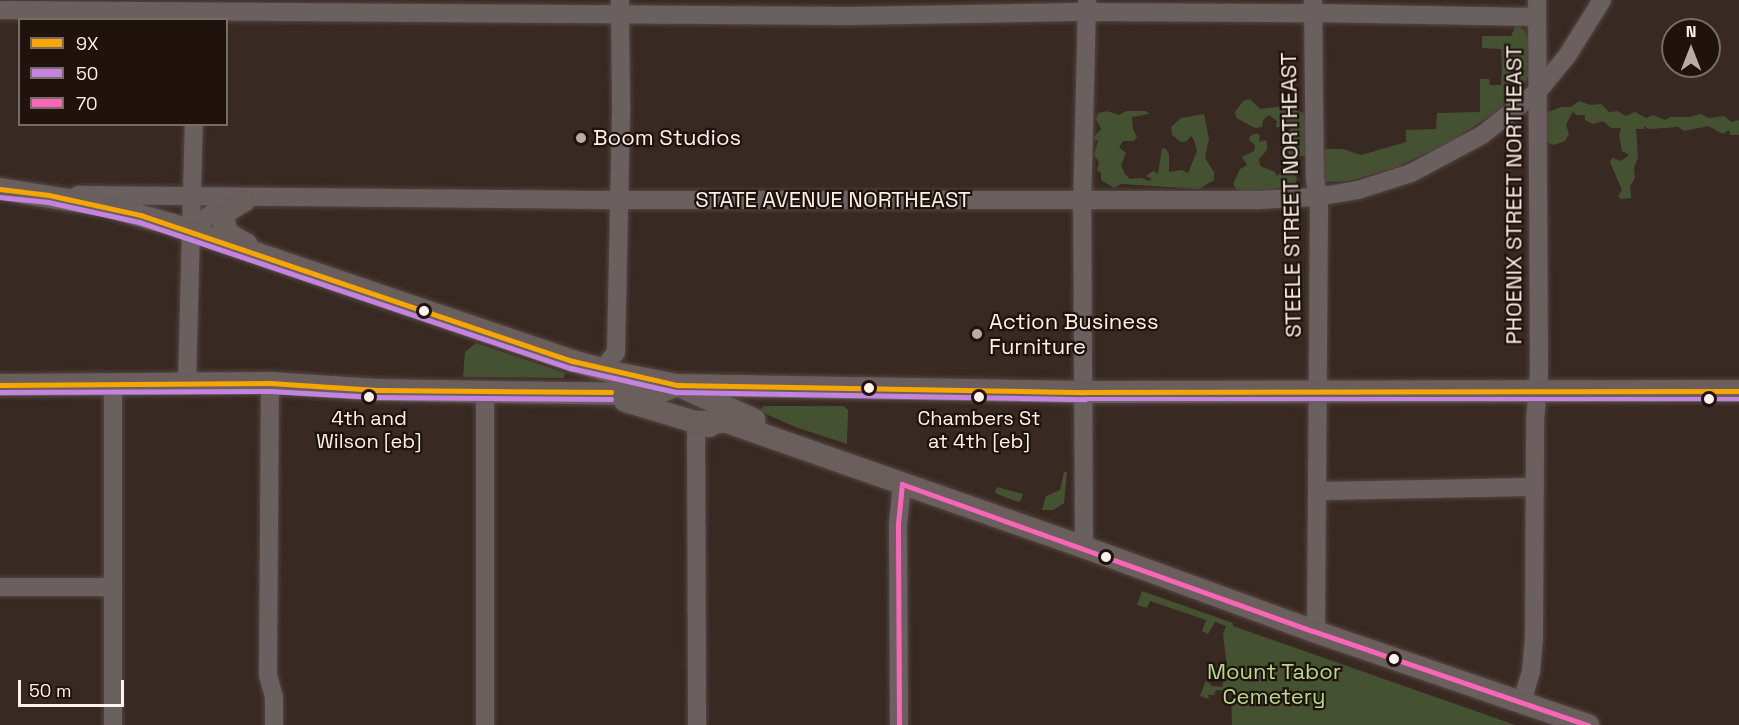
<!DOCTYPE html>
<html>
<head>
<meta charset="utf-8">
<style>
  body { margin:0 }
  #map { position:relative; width:1739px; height:725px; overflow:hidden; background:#392923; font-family:"Space Grotesk",sans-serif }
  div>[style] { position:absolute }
  .green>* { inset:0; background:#455231 }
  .roads { filter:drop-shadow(0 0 2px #534641) drop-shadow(0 0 2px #534641) }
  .minor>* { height:18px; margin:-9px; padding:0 9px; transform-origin:9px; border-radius:9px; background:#69605f }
  .major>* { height:22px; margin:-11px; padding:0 11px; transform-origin:11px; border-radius:11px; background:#6b5f5d }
  .bus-1>* { height:4.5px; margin:-2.25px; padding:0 2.25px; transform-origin:2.25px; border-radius:2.25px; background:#f7a600 }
  .bus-2>* { height:4.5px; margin:-2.25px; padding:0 2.25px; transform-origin:2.25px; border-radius:2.25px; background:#c483df }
  .bus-3>* { height:4.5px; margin:-2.25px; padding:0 2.25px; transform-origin:2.25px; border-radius:2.25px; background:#fa66b7 }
  .dots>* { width:16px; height:16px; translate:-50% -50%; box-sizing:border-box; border:3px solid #20130d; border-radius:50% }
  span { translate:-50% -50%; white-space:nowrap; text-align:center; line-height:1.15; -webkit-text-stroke:4.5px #20130d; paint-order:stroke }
  .bus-label { font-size:20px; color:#fef2ed }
  .poi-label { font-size:22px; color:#fef2ed }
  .left { translate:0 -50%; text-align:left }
  .street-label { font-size:22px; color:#fef2ed }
  .park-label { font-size:22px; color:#b6da8b }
  .legend { position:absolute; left:18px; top:18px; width:210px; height:108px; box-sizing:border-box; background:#20130d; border:2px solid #796c67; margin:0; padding:8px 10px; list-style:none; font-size:18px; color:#fef2ed }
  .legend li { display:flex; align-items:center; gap:12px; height:30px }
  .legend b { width:30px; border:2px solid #796c67 }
  .north { position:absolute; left:1661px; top:18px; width:60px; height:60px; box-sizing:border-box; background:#20130d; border:2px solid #796c67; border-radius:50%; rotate:0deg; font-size:16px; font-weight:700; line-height:24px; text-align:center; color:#fef2ed }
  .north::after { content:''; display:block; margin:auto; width:21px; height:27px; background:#b9aca6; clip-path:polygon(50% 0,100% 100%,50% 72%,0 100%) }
  .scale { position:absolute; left:18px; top:680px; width:106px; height:27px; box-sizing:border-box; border:3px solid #fef2ed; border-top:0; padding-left:8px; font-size:18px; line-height:21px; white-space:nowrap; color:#fef2ed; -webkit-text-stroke:4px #20130d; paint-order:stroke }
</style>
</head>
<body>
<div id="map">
  <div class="green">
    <i style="clip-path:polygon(1516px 25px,1524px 30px,1528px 38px,1529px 75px,1522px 89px,1494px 113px,1452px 141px,1397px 167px,1349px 181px,1324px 182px,1320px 149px,1343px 149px,1361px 155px,1406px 142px,1406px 130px,1436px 129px,1437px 113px,1480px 112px,1480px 79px,1489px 79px,1490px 85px,1501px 85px,1502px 69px,1501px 49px,1482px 48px,1482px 36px,1511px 36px)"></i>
    <i style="clip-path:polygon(1250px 99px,1260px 109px,1286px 106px,1303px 113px,1310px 129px,1310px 155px,1290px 158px,1283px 139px,1291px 127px,1276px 127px,1277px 121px,1269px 115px,1263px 120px,1262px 127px,1255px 128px,1236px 118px,1235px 112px,1243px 101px)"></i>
    <i style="clip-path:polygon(1579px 101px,1590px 105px,1601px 104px,1609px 112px,1617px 111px,1626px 116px,1635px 112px,1646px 118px,1653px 115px,1665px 120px,1670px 117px,1690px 117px,1700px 114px,1709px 118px,1724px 116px,1731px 122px,1739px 120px,1739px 135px,1730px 135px,1729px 130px,1723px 134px,1708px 126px,1684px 131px,1678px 127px,1649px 129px,1644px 126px,1644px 129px,1636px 129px,1638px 157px,1634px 168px,1635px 178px,1630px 186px,1631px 198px,1621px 199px,1618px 196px,1622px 190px,1610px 162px,1612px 158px,1621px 161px,1629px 155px,1622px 151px,1619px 135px,1621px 128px,1611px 128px,1603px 121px,1593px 124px,1585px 120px,1585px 115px,1576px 115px,1573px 111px,1566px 125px,1569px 134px,1565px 141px,1554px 145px,1543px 141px,1533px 118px,1561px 107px,1571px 107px)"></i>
    <i style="clip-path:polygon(1107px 111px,1119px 115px,1126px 111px,1146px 111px,1149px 114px,1132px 117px,1133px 129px,1137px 137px,1134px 141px,1123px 141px,1119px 147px,1126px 153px,1121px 165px,1125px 174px,1130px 179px,1143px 178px,1148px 181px,1152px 179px,1146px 176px,1153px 171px,1158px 174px,1162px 148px,1166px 149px,1169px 154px,1169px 172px,1182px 170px,1188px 173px,1197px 151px,1194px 140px,1191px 136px,1187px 141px,1181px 142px,1172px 135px,1171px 127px,1181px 118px,1204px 114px,1209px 139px,1205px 158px,1214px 172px,1214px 180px,1199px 189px,1121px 184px,1114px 188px,1101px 180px,1101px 173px,1097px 170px,1099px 162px,1094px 155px,1098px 141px,1093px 138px,1101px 129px,1096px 119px,1098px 113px)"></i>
    <i style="clip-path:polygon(1257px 133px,1260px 136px,1259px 142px,1266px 140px,1267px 144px,1267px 150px,1259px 159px,1260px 166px,1275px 172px,1277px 176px,1284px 170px,1290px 170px,1297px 178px,1295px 186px,1287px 192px,1284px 193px,1278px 187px,1277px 195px,1265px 197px,1259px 189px,1258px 196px,1239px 194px,1240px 189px,1237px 190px,1233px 184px,1240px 169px,1247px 165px,1242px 157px,1254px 151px,1255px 145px,1249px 140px,1250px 136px)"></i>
    <i style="clip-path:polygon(476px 343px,565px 373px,564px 378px,463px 377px,465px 352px)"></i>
    <i style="clip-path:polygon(764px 406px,844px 406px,848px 410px,847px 444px,795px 427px,759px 411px)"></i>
    <i style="clip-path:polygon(1064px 472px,1067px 472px,1064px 503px,1053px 510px,1042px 510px,1046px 496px,1060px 490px)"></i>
    <i style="clip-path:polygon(997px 487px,1023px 494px,1021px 500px,1018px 502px,997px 494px,995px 492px)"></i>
    <i style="clip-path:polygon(1142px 591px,1233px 623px,1233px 626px,1515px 725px,1232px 725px,1231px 691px,1216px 690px,1214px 695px,1208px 695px,1209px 699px,1200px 696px,1206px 680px,1212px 686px,1222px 687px,1227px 667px,1223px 634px,1226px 626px,1215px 622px,1208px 634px,1202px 631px,1206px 620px,1150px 601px,1147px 608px,1137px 605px)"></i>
  </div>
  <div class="roads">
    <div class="minor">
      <i style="left:1313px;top:0;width:179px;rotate:89.4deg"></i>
      <i style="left:1315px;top:179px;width:26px;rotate:81deg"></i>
      <i style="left:1319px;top:205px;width:427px;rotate:90.4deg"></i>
      <i style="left:0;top:10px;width:849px;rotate:0.4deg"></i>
      <i style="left:849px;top:16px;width:237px;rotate:-1deg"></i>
      <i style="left:1086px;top:12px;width:227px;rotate:0.3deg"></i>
      <i style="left:1313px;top:13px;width:224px;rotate:1deg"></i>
      <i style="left:78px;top:195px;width:523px;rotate:0.55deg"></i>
      <i style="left:601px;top:200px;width:657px"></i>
      <i style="left:1258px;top:200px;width:59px;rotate:-2.9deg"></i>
      <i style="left:1317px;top:197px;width:42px;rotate:-9.7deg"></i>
      <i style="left:1358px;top:190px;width:56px;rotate:-17.8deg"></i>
      <i style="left:1411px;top:173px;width:81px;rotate:-28.2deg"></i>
      <i style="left:1482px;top:135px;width:73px;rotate:-38.3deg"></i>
      <i style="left:1539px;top:90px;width:44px;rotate:-50.5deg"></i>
      <i style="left:1567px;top:56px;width:66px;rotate:-58deg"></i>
      <i style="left:190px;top:230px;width:39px;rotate:-37deg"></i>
      <i style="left:221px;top:207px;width:16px;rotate:-18deg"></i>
      <i style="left:602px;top:370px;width:23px;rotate:-52deg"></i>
      <i style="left:616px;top:352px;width:248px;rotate:-88.8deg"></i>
      <i style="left:621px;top:104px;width:104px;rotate:-90.6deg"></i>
      <i style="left:187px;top:383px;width:259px;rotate:-88.5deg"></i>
      <i style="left:270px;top:383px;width:292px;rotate:90.4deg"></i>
      <i style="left:268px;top:675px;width:23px;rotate:75deg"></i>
      <i style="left:274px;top:697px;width:28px;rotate:90deg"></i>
      <i style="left:113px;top:385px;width:340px;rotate:90deg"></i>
      <i style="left:696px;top:422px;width:303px;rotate:89.8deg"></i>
      <i style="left:1317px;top:491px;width:218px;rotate:-1.1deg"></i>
      <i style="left:1084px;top:547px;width:338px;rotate:-90.3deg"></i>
      <i style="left:1082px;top:209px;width:207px;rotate:-88.6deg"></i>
      <i style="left:0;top:587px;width:112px"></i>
      <i style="left:1522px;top:701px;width:30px;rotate:-73deg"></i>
      <i style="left:1531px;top:672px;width:36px;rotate:-85deg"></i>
      <i style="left:1534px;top:636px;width:215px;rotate:-89.7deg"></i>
      <i style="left:1535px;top:421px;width:49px;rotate:-85.3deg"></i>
      <i style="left:1539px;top:372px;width:372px;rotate:-90.3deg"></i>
      <i style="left:485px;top:725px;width:335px;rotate:-90deg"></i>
      <i style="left:899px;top:725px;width:201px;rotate:-90.3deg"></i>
      <i style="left:898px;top:524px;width:40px;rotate:-84.3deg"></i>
    </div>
    <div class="major">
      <i style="left:0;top:189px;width:107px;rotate:9.1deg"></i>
      <i style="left:106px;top:206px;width:66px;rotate:15.7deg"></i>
      <i style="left:170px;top:224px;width:426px;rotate:18.8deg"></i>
      <i style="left:573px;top:361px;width:45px;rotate:15.6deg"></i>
      <i style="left:616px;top:373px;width:62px;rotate:11.1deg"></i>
      <i style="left:677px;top:385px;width:85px;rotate:24.2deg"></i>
      <i style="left:244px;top:201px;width:20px;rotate:150deg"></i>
      <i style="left:227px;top:211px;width:10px;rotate:114deg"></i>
      <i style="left:223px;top:220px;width:15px;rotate:70deg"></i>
      <i style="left:228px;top:234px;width:21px;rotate:29deg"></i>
      <i style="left:0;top:385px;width:270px;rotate:-0.4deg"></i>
      <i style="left:270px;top:383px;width:107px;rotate:3.7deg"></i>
      <i style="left:377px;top:390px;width:259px;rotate:0.9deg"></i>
      <i style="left:636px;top:394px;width:24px;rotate:-5deg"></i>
      <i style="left:660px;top:392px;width:18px;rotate:-22deg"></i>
      <i style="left:677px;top:385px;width:408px;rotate:1deg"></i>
      <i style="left:1085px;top:392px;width:654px;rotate:-0.09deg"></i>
      <i style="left:625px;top:401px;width:88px;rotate:16.6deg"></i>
      <i style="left:696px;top:422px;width:31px"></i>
      <i style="left:727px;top:422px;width:378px;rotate:19.3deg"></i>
      <i style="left:1084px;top:547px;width:244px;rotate:20.1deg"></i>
      <i style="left:1313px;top:631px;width:291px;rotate:18.9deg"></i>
    </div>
  </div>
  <div class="bus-1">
    <i style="left:0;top:189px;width:49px;rotate:7deg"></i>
    <i style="left:49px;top:195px;width:94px;rotate:12.3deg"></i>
    <i style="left:141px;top:215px;width:456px;rotate:18.7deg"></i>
    <i style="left:573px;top:361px;width:107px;rotate:13deg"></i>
    <i style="left:677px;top:385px;width:408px;rotate:1deg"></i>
    <i style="left:1085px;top:392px;width:654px;rotate:-0.09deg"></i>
    <i style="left:0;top:385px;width:270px;rotate:-0.4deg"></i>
    <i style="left:270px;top:383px;width:107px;rotate:3.7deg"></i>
    <i style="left:377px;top:390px;width:234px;rotate:0.5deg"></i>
  </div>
  <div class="bus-2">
    <i style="left:0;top:197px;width:48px;rotate:5.9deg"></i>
    <i style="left:48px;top:202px;width:93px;rotate:12.4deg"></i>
    <i style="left:139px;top:222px;width:456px;rotate:18.7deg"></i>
    <i style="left:571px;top:368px;width:108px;rotate:12.9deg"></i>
    <i style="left:676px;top:392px;width:409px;rotate:1deg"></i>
    <i style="left:1085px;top:399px;width:654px"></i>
    <i style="left:0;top:392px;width:270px;rotate:-0.2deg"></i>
    <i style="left:270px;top:391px;width:107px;rotate:3.2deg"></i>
    <i style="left:377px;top:397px;width:234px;rotate:0.5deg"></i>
  </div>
  <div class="bus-3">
    <i style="left:899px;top:725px;width:201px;rotate:-90.3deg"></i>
    <i style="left:898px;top:524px;width:40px;rotate:-84.3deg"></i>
    <i style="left:902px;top:484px;width:436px;rotate:19.7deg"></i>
    <i style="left:1313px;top:631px;width:291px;rotate:18.9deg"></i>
  </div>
  <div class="dots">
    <i style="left:581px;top:138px;background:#b9aca6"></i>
    <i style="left:424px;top:311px;background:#fef2ed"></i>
    <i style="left:977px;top:334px;background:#b9aca6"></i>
    <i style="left:869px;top:388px;background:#fef2ed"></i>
    <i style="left:369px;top:397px;background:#fef2ed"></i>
    <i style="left:979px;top:397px;background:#fef2ed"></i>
    <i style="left:1709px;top:399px;background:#fef2ed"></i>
    <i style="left:1106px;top:557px;background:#fef2ed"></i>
    <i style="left:1394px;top:659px;background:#fef2ed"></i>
  </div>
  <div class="bus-label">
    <span style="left:369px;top:430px">4th and<br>Wilson [eb]</span>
    <span style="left:979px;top:430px">Chambers St<br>at 4th [eb]</span>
  </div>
  <div class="poi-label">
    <span class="left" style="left:593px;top:138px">Boom Studios</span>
    <span class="left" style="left:989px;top:334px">Action Business<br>Furniture</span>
  </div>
  <div class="street-label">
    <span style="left:1291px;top:195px;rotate:-91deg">STEELE STREET NORTHEAST</span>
    <span style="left:1514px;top:195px;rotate:-90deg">PHOENIX STREET NORTHEAST</span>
    <span style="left:833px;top:200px">STATE AVENUE NORTHEAST</span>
  </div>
  <div class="park-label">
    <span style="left:1274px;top:684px">Mount Tabor<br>Cemetery</span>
  </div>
  <ul class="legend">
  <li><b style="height:8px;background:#f7a600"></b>9X</li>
  <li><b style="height:8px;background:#c483df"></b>50</li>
  <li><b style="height:8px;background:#fa66b7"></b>70</li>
  </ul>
  <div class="north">N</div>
  <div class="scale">50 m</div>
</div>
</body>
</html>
